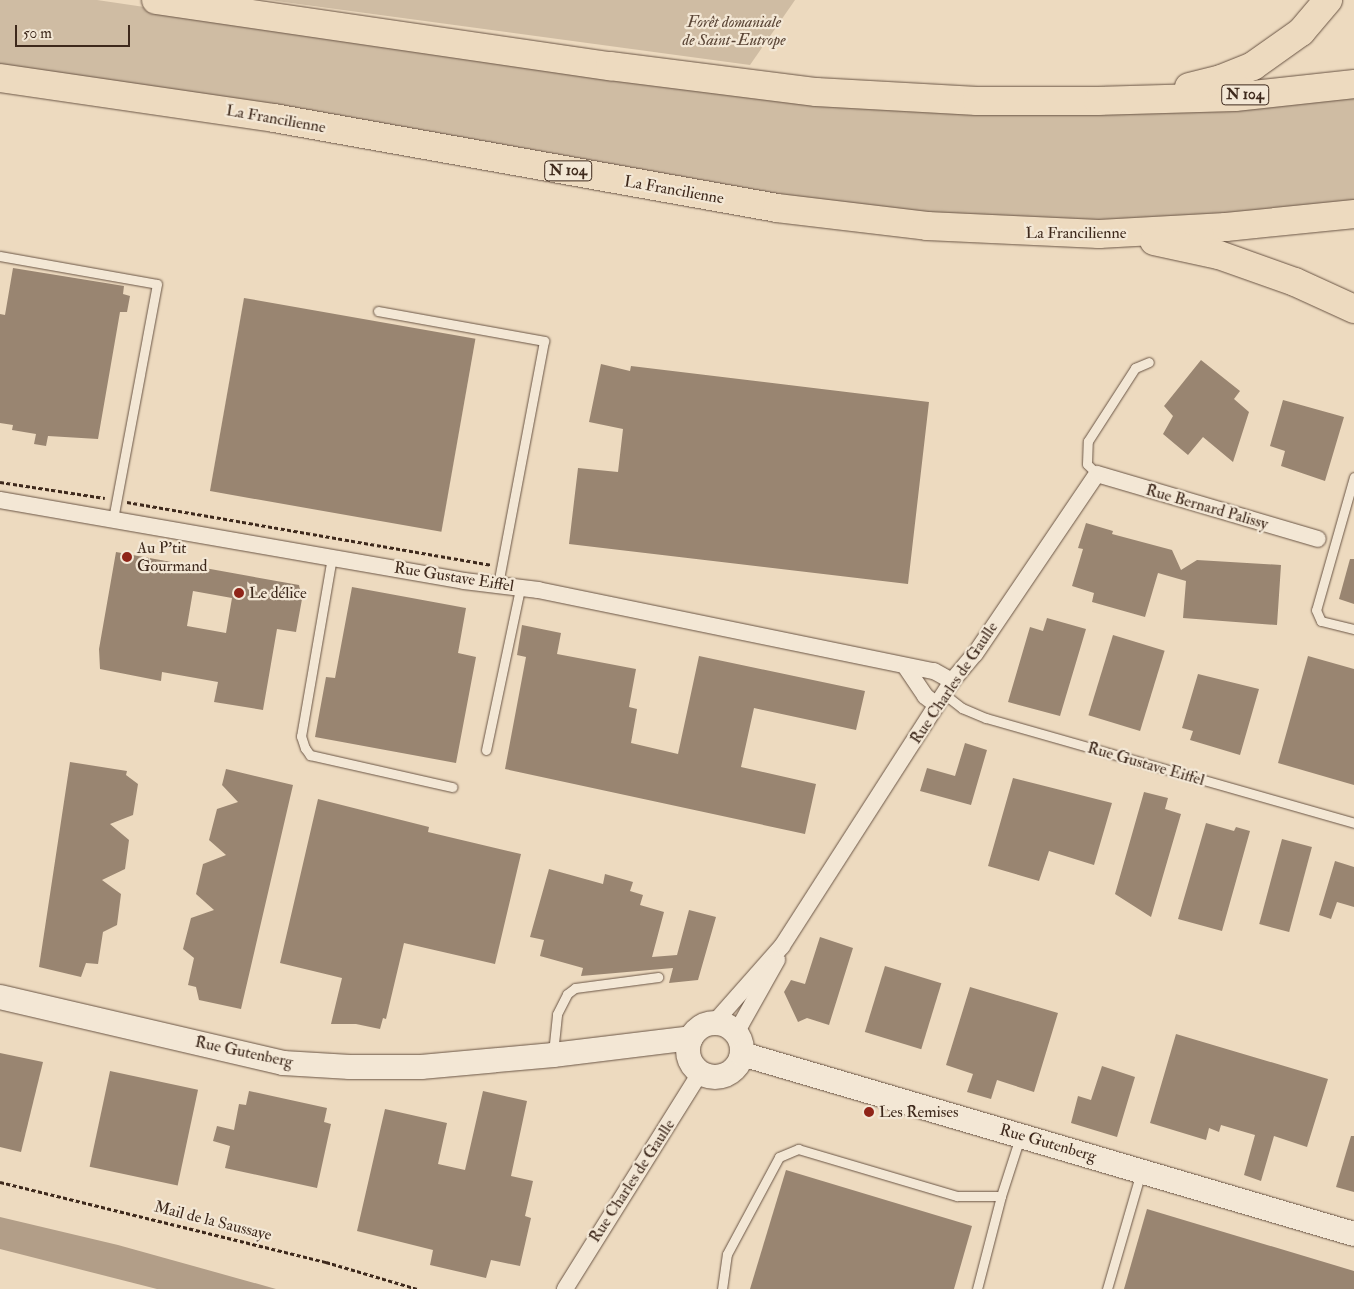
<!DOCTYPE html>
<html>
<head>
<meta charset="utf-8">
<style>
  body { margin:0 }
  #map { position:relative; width:1354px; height:1289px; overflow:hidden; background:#eddabf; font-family:"IM FELL Double Pica",serif }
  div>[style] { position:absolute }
  .green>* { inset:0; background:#cfbca3 }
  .water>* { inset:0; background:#b29e88 }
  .building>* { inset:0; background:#998571; transform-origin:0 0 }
  .path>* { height:2.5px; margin-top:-1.25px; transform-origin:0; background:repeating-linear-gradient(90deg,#3e291c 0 4px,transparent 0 6.5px) }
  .roads { filter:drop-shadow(0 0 1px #6a5545) drop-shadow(0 0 1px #6a5545) }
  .lane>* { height:9px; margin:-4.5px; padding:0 4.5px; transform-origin:4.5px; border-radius:4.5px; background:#f3e7d5 }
  .street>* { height:16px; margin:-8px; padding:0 8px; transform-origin:8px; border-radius:8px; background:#f3e7d5 }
  .secondary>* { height:24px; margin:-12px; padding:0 12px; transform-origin:12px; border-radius:12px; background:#f3e7d5 }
  .secondary>.ring { margin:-12px; padding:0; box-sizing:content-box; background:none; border:24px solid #f3e7d5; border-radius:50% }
  .highway>* { height:28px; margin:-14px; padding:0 14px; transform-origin:14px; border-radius:14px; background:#eddabf }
  .dots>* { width:14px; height:14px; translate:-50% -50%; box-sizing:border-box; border:2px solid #f3e7d5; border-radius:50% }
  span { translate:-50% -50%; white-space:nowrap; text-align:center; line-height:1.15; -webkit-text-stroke:4.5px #f3e7d5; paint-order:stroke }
  .shield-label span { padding:1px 4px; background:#f3e7d5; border:1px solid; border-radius:4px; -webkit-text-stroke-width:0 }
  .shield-label { font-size:15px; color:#3e291c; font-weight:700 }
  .park-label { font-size:16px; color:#5b4637; font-style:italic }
  .street-label { font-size:16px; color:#3e291c }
  .poi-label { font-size:16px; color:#3e291c }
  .left { translate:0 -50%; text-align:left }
  .scale { position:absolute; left:15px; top:25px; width:115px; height:22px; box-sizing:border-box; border:2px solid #3e291c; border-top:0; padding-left:6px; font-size:15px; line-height:18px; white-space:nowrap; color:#3e291c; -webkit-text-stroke:4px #f3e7d5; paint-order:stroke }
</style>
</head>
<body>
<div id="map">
  <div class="green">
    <i style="clip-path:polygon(0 0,97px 0,745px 96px,1354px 93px,1354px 204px,1171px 223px,928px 217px,766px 197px,0 70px)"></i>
    <i style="clip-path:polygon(269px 0,795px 0,750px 65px)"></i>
  </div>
  <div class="water">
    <i style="clip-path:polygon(0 1217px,118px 1245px,276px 1289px,157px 1289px,0 1249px)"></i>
  </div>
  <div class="building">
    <i style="clip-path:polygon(13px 268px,124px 286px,123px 294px,130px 296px,127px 312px,120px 312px,98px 439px,48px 436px,46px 446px,34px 444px,36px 434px,12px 430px,13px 425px,0 423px,0 314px,5px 315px)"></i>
    <i style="left:244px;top:298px;width:235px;height:196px;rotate:10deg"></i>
    <i style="clip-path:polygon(1201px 360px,1240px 391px,1234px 399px,1249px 412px,1233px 462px,1203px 437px,1188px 455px,1163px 434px,1173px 416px,1164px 406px)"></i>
    <i style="clip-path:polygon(601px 364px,630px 371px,631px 366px,929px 402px,908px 584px,569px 544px,578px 468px,618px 472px,623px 429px,589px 422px)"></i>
    <i style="clip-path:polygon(1283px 400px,1344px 417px,1325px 481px,1281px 466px,1285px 451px,1270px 446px)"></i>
    <i style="clip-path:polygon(1086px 523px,1113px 531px,1112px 534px,1172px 550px,1181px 570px,1197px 560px,1281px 565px,1277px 625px,1183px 618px,1186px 581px,1158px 573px,1145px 617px,1092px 602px,1094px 593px,1072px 586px,1083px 549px,1078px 548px)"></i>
    <i style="clip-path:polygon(evenodd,116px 552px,299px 585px,302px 599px,296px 632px,277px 629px,263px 710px,214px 702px,218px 682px,162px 672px,161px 681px,100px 669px,99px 649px,116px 552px,193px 591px,232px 598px,226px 633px,187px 626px,193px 591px)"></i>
    <i style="clip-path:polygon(1350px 559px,1354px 559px,1354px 604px,1339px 599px)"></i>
    <i style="clip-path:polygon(352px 587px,466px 608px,458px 653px,476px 657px,456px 763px,315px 737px,326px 677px,335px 678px)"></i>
    <i style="clip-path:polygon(1047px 618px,1086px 629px,1060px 716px,1008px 702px,1030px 627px,1043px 631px)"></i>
    <i style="clip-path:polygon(522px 625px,561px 633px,557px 654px,636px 669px,629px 707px,637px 709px,631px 743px,678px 754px,699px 656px,865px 691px,856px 730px,754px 708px,741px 767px,816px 784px,805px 834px,505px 769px,526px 657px,517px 655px)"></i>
    <i style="left:1113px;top:635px;width:54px;height:84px;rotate:17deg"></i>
    <i style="clip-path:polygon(1308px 656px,1354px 669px,1354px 785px,1278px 763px)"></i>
    <i style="clip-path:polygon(1198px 674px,1259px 689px,1240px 755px,1190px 740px,1193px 731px,1182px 728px)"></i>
    <i style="clip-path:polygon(965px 743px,987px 750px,971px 805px,920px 791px,927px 768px,955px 776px)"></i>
    <i style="clip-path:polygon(70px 762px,127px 771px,126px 775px,138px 784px,133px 815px,110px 824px,129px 840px,125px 869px,102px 880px,121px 894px,117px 925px,103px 932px,98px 964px,86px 963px,81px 977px,39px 967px)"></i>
    <i style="clip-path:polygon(226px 769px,293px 785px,241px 1009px,199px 1000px,196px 987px,188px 985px,194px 958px,183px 949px,191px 918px,214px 910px,196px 894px,203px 864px,226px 855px,209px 840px,217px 809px,238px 802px,222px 785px)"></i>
    <i style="clip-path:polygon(1013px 778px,1112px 803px,1094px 865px,1049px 851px,1039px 881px,988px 866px)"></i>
    <i style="clip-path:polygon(1144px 792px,1168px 798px,1165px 809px,1181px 814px,1151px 917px,1115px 894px)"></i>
    <i style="clip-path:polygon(318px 799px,429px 827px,428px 832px,521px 854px,495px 964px,404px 943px,386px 1019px,383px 1018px,380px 1029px,356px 1024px,331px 1024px,342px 978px,280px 963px)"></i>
    <i style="clip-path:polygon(1206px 823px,1234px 831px,1236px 827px,1250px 831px,1222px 931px,1178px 919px)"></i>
    <i style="left:1282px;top:839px;width:31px;height:88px;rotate:15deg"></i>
    <i style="clip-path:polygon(1335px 861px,1354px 867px,1354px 907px,1337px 902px,1331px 919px,1319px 915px)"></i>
    <i style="clip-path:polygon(549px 869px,603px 884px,605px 874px,633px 882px,630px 891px,643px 895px,640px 905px,664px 912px,652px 957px,677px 955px,689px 910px,716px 917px,698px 980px,669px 983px,673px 968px,581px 976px,583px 968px,540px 956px,544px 940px,530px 937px)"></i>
    <i style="clip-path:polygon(820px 937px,853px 948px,829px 1025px,807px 1018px,798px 1022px,784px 992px,791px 980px,805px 984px)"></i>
    <i style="left:885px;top:966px;width:59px;height:69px;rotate:17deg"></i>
    <i style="clip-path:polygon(970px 987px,1058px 1013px,1034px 1092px,997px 1080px,991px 1099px,967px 1092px,973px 1074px,946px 1065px)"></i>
    <i style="clip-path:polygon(1176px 1034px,1328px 1079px,1307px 1147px,1274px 1136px,1261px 1181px,1244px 1175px,1255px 1135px,1221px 1125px,1219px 1132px,1209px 1128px,1206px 1140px,1150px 1123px)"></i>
    <i style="clip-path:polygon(0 1053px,43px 1062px,21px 1152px,0 1147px)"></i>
    <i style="clip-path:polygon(1102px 1066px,1135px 1077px,1117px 1137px,1071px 1123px,1078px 1096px,1091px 1100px)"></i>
    <i style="left:110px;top:1071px;width:90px;height:98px;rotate:12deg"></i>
    <i style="clip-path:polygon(249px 1091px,327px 1108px,324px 1122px,331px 1124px,317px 1188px,225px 1168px,230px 1146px,213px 1141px,217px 1126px,234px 1130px,239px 1104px,246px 1105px)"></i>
    <i style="clip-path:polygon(483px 1091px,527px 1101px,511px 1176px,533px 1181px,525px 1216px,531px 1218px,520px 1266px,491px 1260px,486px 1278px,430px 1265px,433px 1250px,357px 1231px,385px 1109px,447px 1123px,438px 1164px,465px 1170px)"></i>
    <i style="clip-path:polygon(1351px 1136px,1354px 1136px,1354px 1192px,1336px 1187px)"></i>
    <i style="clip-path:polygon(786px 1170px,972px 1226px,954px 1289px,750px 1289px)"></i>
    <i style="clip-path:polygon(1147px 1209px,1354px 1271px,1354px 1289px,1124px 1289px)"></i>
  </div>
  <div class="path">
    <i style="left:0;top:482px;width:106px;rotate:8.7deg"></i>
    <i style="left:127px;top:502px;width:369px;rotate:9.8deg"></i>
    <i style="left:0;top:1182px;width:336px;rotate:13.8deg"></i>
    <i style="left:326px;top:1262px;width:96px;rotate:16.4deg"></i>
  </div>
  <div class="roads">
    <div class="lane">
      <i style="left:0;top:256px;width:159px;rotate:10.1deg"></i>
      <i style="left:157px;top:284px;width:238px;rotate:100.6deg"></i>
      <i style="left:378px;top:311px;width:169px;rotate:10.2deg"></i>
      <i style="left:544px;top:341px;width:248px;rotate:100.7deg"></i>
      <i style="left:1097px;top:474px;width:14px;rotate:-135deg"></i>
      <i style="left:1087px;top:464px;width:23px;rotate:-88deg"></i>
      <i style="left:1088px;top:441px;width:87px;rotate:-57.2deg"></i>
      <i style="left:1135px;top:368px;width:15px;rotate:-23deg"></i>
      <i style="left:1354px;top:477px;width:138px;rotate:105.9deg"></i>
      <i style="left:1316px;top:610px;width:12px;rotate:66deg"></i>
      <i style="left:1321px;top:621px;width:34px;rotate:14deg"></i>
      <i style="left:332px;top:557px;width:182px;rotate:99.8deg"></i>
      <i style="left:301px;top:736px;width:13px;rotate:72deg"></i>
      <i style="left:305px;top:748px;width:9px;rotate:54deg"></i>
      <i style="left:310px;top:755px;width:146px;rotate:12.7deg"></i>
      <i style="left:944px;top:694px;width:23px;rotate:38deg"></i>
      <i style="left:962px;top:708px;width:26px;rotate:23deg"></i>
      <i style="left:986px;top:718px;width:383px;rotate:15.9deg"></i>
      <i style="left:486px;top:750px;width:166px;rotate:-78.1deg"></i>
      <i style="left:553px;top:1053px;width:39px;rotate:-84deg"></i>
      <i style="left:557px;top:1014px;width:22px;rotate:-63deg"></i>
      <i style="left:567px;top:994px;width:10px;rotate:-37deg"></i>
      <i style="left:575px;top:988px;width:84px;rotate:-7.5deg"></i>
      <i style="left:722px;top:1289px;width:35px;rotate:-82deg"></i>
      <i style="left:727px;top:1254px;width:110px;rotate:-61.8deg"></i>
      <i style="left:779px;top:1157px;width:21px;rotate:-23deg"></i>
      <i style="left:798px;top:1149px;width:166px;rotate:16.5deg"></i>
      <i style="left:957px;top:1196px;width:44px"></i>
      <i style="left:977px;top:1289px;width:96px;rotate:-75.5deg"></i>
      <i style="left:1001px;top:1196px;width:62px;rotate:-72.1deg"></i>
      <i style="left:1107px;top:1289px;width:122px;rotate:-73.8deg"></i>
    </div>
    <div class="street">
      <i style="left:0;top:500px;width:471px;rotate:9.9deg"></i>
      <i style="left:464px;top:581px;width:75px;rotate:6.9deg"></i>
      <i style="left:538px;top:590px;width:404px;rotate:11.6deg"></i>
      <i style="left:934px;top:671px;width:21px;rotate:29deg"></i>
      <i style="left:905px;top:666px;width:36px;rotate:56deg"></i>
      <i style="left:925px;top:696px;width:15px;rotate:37deg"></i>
      <i style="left:713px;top:1024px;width:104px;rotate:-48.5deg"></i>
      <i style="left:782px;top:946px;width:315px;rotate:-57.3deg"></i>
      <i style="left:952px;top:681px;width:35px;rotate:-50deg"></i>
      <i style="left:975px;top:654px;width:217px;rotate:-55.9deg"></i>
      <i style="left:1097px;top:474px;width:230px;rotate:16.4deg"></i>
      <i style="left:736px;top:1033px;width:84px;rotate:-60.7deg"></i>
      <i style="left:565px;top:1289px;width:255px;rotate:-58deg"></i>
    </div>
    <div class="secondary">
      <i style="left:0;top:997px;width:291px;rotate:13.1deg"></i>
      <i style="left:283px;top:1063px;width:67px;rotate:3.4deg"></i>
      <i style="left:350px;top:1067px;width:71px"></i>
      <i style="left:421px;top:1067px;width:133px;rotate:-5.2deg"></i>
      <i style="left:553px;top:1055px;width:139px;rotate:-7deg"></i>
      <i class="ring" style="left:688px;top:1023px;width:30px;height:30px"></i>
      <i style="left:742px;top:1054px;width:638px;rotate:16.39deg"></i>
    </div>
    <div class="highway">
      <i style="left:156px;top:0;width:459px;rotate:8.3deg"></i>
      <i style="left:610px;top:66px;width:208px;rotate:7.2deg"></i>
      <i style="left:816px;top:92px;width:161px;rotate:3.2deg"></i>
      <i style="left:977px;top:101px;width:121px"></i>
      <i style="left:1098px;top:101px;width:137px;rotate:-1.7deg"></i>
      <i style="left:1235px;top:97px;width:120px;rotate:-6.2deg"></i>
      <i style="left:0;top:78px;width:277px;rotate:8.3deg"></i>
      <i style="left:274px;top:118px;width:511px;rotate:10.14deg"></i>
      <i style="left:777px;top:208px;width:151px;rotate:6.8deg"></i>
      <i style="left:927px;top:226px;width:172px;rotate:2.7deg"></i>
      <i style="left:1099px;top:234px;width:127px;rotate:-3.2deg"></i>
      <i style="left:1226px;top:227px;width:129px;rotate:-5.8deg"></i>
      <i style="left:1189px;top:87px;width:33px;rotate:-14deg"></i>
      <i style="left:1221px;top:79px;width:35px;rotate:-22deg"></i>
      <i style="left:1253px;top:66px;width:59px;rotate:-35.3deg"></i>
      <i style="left:1301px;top:32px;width:42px;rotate:-49.8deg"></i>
      <i style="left:1154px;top:241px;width:66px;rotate:12.2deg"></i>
      <i style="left:1219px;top:255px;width:81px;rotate:19.6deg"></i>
      <i style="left:1295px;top:282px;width:65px;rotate:24.6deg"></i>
    </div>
  </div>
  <div class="dots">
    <i style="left:127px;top:557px;background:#8f2418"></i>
    <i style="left:239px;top:593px;background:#8f2418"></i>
    <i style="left:869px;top:1112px;background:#8f2418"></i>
  </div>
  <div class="shield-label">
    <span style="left:1245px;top:95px">N 104</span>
    <span style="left:568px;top:171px">N 104</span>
  </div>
  <div class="park-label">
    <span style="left:734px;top:31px">Forêt domaniale<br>de Saint-Eutrope</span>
  </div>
  <div class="street-label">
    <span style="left:276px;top:119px;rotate:10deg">La Francilienne</span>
    <span style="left:674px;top:190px;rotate:10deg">La Francilienne</span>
    <span style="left:1076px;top:233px">La Francilienne</span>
    <span style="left:1207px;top:507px;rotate:16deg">Rue Bernard Palissy</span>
    <span style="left:454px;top:577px;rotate:9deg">Rue Gustave Eiffel</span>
    <span style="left:954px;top:683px;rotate:-56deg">Rue Charles de Gaulle</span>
    <span style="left:1146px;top:764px;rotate:16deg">Rue Gustave Eiffel</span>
    <span style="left:244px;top:1052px;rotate:12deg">Rue Gutenberg</span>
    <span style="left:1048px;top:1143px;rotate:16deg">Rue Gutenberg</span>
    <span style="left:632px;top:1181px;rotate:-57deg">Rue Charles de Gaulle</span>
    <span style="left:213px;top:1221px;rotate:14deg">Mail de la Saussaye</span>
  </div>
  <div class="poi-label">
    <span class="left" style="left:137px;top:557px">Au P'tit<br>Gourmand</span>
    <span class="left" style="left:249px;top:593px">Le délice</span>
    <span class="left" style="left:879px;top:1112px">Les Remises</span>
  </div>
  <div class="scale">50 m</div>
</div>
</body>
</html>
